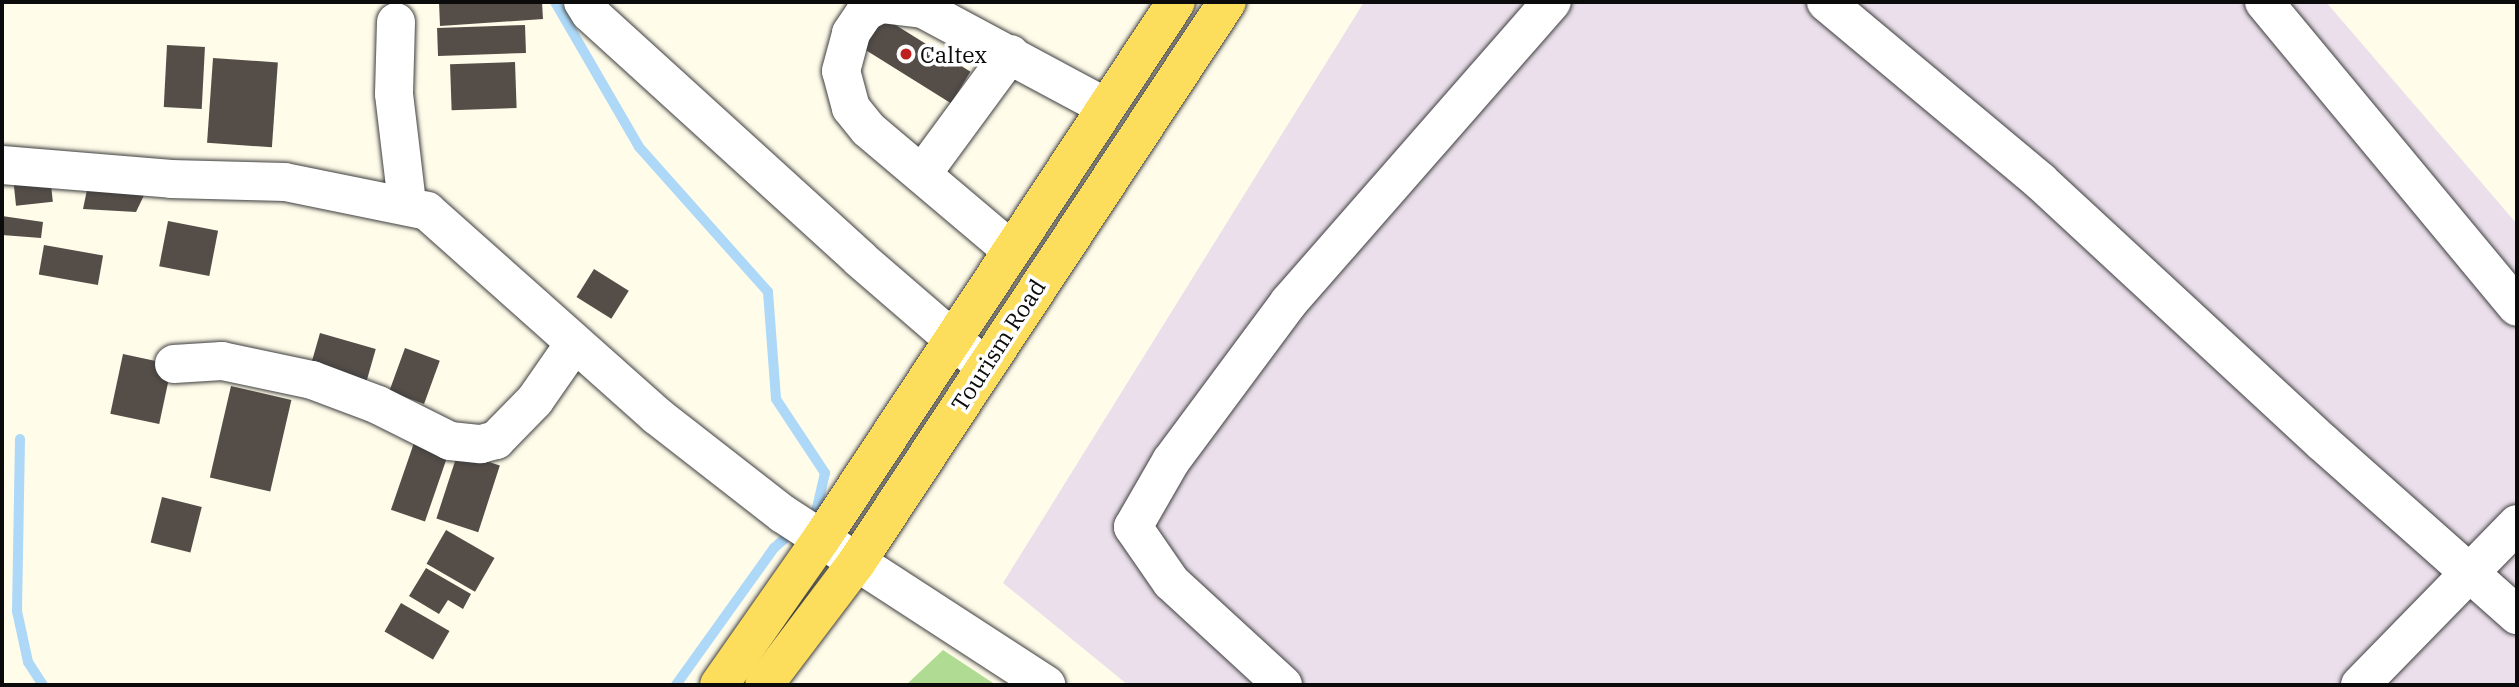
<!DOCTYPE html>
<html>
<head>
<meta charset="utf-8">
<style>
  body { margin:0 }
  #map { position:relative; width:2519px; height:687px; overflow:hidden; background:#fffcea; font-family:"IBM Plex Serif",serif }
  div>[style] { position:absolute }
  .industrial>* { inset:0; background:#eadfeb }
  .forest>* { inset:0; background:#afdb92 }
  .stream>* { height:10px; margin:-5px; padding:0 5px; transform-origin:5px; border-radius:5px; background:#add8f8 }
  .building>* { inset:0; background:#544d48; transform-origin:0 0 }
  .roads { filter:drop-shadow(0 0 2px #3e3e3e) drop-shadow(0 0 2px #3e3e3e) }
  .minor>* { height:38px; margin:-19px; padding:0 19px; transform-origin:19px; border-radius:19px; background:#fff }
  .major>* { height:38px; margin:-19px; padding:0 19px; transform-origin:19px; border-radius:19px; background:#fcdd5c }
  .dots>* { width:19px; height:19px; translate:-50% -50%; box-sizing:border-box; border:4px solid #fff; border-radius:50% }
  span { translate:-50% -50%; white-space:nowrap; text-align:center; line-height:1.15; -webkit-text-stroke:7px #fff; paint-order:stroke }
  .poi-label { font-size:23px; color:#0b0b0b }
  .left { translate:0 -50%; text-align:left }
  .street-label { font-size:23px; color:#0b0b0b }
  .frame { position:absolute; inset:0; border:4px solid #0b0b0b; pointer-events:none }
</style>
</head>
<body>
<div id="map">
  <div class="industrial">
    <i style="clip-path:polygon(1364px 2px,2326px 2px,2517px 224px,2517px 685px,1128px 685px,1003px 583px)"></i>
  </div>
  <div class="forest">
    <i style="clip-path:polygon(943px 650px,996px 685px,906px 685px)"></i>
  </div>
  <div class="stream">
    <i style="left:555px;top:2px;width:168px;rotate:59.9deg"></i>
    <i style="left:639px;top:147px;width:194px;rotate:48.3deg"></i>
    <i style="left:768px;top:292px;width:107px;rotate:85.7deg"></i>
    <i style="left:776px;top:399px;width:89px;rotate:56.5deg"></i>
    <i style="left:825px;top:473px;width:39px;rotate:103deg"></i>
    <i style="left:816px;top:511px;width:56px;rotate:138.6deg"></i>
    <i style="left:774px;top:548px;width:168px;rotate:125.6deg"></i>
    <i style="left:20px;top:439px;width:172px;rotate:91deg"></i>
    <i style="left:17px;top:611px;width:52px;rotate:77.8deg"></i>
    <i style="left:28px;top:662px;width:27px;rotate:57deg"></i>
  </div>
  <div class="building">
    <i style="clip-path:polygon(439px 2px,542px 2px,543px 19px,440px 26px)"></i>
    <i style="left:862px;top:4px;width:128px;height:37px;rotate:32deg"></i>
    <i style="left:525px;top:25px;width:28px;height:88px;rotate:88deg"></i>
    <i style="left:167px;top:45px;width:38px;height:62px;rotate:3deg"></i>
    <i style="left:213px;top:58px;width:65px;height:85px;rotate:4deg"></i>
    <i style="left:515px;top:62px;width:46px;height:65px;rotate:88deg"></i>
    <i style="left:50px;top:175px;width:27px;height:37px;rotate:84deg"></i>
    <i style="clip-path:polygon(88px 185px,147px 189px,136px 212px,83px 209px)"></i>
    <i style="clip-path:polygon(2px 216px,43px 222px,41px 238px,2px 235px)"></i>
    <i style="left:168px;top:221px;width:51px;height:46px;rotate:11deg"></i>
    <i style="left:44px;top:245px;width:60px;height:30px;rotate:10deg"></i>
    <i style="left:594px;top:269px;width:41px;height:33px;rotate:32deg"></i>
    <i style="left:320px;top:333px;width:58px;height:35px;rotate:16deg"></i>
    <i style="left:405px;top:348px;width:37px;height:46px;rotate:20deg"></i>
    <i style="left:123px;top:354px;width:50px;height:61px;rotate:12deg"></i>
    <i style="left:231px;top:386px;width:62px;height:94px;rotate:13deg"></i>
    <i style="left:416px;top:437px;width:36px;height:77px;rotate:19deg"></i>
    <i style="left:458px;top:452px;width:44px;height:70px;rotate:18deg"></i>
    <i style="left:162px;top:497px;width:41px;height:47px;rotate:14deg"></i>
    <i style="left:446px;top:530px;width:56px;height:39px;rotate:30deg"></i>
    <i style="clip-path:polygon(426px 568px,471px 594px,463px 609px,448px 600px,439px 614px,409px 596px)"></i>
    <i style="left:401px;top:603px;width:56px;height:33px;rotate:30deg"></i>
  </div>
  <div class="roads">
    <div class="minor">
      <i style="left:583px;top:2px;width:13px;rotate:58deg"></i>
      <i style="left:590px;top:13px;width:365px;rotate:42.3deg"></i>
      <i style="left:860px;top:259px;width:164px;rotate:40.8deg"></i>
      <i style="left:1826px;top:2px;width:279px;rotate:39.9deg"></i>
      <i style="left:2040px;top:181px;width:384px;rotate:42.8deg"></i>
      <i style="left:2322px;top:442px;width:261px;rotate:41.6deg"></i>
      <i style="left:2264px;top:2px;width:396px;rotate:50.3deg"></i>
      <i style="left:396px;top:22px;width:72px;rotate:91.6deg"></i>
      <i style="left:394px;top:94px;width:110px;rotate:83.2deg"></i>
      <i style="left:2px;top:165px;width:170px;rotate:4.7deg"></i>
      <i style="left:171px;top:179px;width:114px;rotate:1.5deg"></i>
      <i style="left:285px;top:182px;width:145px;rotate:11.5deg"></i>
      <i style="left:427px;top:211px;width:308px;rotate:41.7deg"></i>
      <i style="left:657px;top:416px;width:160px;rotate:37.9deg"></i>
      <i style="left:783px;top:514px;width:314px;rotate:33deg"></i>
      <i style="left:922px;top:174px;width:149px;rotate:-53.7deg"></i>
      <i style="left:1011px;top:250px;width:187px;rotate:-139.8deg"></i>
      <i style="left:868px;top:129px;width:27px;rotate:-129deg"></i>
      <i style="left:851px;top:108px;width:38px;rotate:-105deg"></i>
      <i style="left:841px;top:71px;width:39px;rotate:-75deg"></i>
      <i style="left:851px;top:33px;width:25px;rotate:-56deg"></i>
      <i style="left:865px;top:12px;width:18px;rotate:-27deg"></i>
      <i style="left:881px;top:4px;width:42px;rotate:6.8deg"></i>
      <i style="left:923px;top:9px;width:205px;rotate:28.2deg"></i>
      <i style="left:174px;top:364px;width:48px;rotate:-3.6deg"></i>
      <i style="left:222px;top:361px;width:92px;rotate:11.9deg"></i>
      <i style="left:312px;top:380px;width:71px;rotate:20.7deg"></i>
      <i style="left:378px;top:405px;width:80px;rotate:26.6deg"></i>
      <i style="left:450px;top:441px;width:31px;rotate:6deg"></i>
      <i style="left:481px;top:444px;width:16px;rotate:-15deg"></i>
      <i style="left:496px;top:440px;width:56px;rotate:-45.7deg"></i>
      <i style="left:535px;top:400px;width:68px;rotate:-55.1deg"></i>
      <i style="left:1283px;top:685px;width:152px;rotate:-137.4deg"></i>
      <i style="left:1171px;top:582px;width:67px;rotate:-124.6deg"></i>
      <i style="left:1133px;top:527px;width:76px;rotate:-60.1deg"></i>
      <i style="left:1171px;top:461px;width:198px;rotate:-53.4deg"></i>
      <i style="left:1289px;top:302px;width:399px;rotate:-48.8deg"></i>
      <i style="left:2360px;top:685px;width:225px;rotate:-45.7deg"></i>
    </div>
    <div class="major">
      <i style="left:719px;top:685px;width:179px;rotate:-55deg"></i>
      <i style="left:822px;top:538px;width:642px;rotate:-56.56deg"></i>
      <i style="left:764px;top:685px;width:154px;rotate:-52.9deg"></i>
      <i style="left:857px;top:562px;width:671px;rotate:-56.55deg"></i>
    </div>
  </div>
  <div class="dots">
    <i style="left:906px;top:54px;background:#be2021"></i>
  </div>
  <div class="poi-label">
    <span class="left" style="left:920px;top:54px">Caltex</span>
  </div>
  <div class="street-label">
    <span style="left:998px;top:345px;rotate:-57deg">Tourism Road</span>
  </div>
  <div class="frame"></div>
</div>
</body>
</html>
